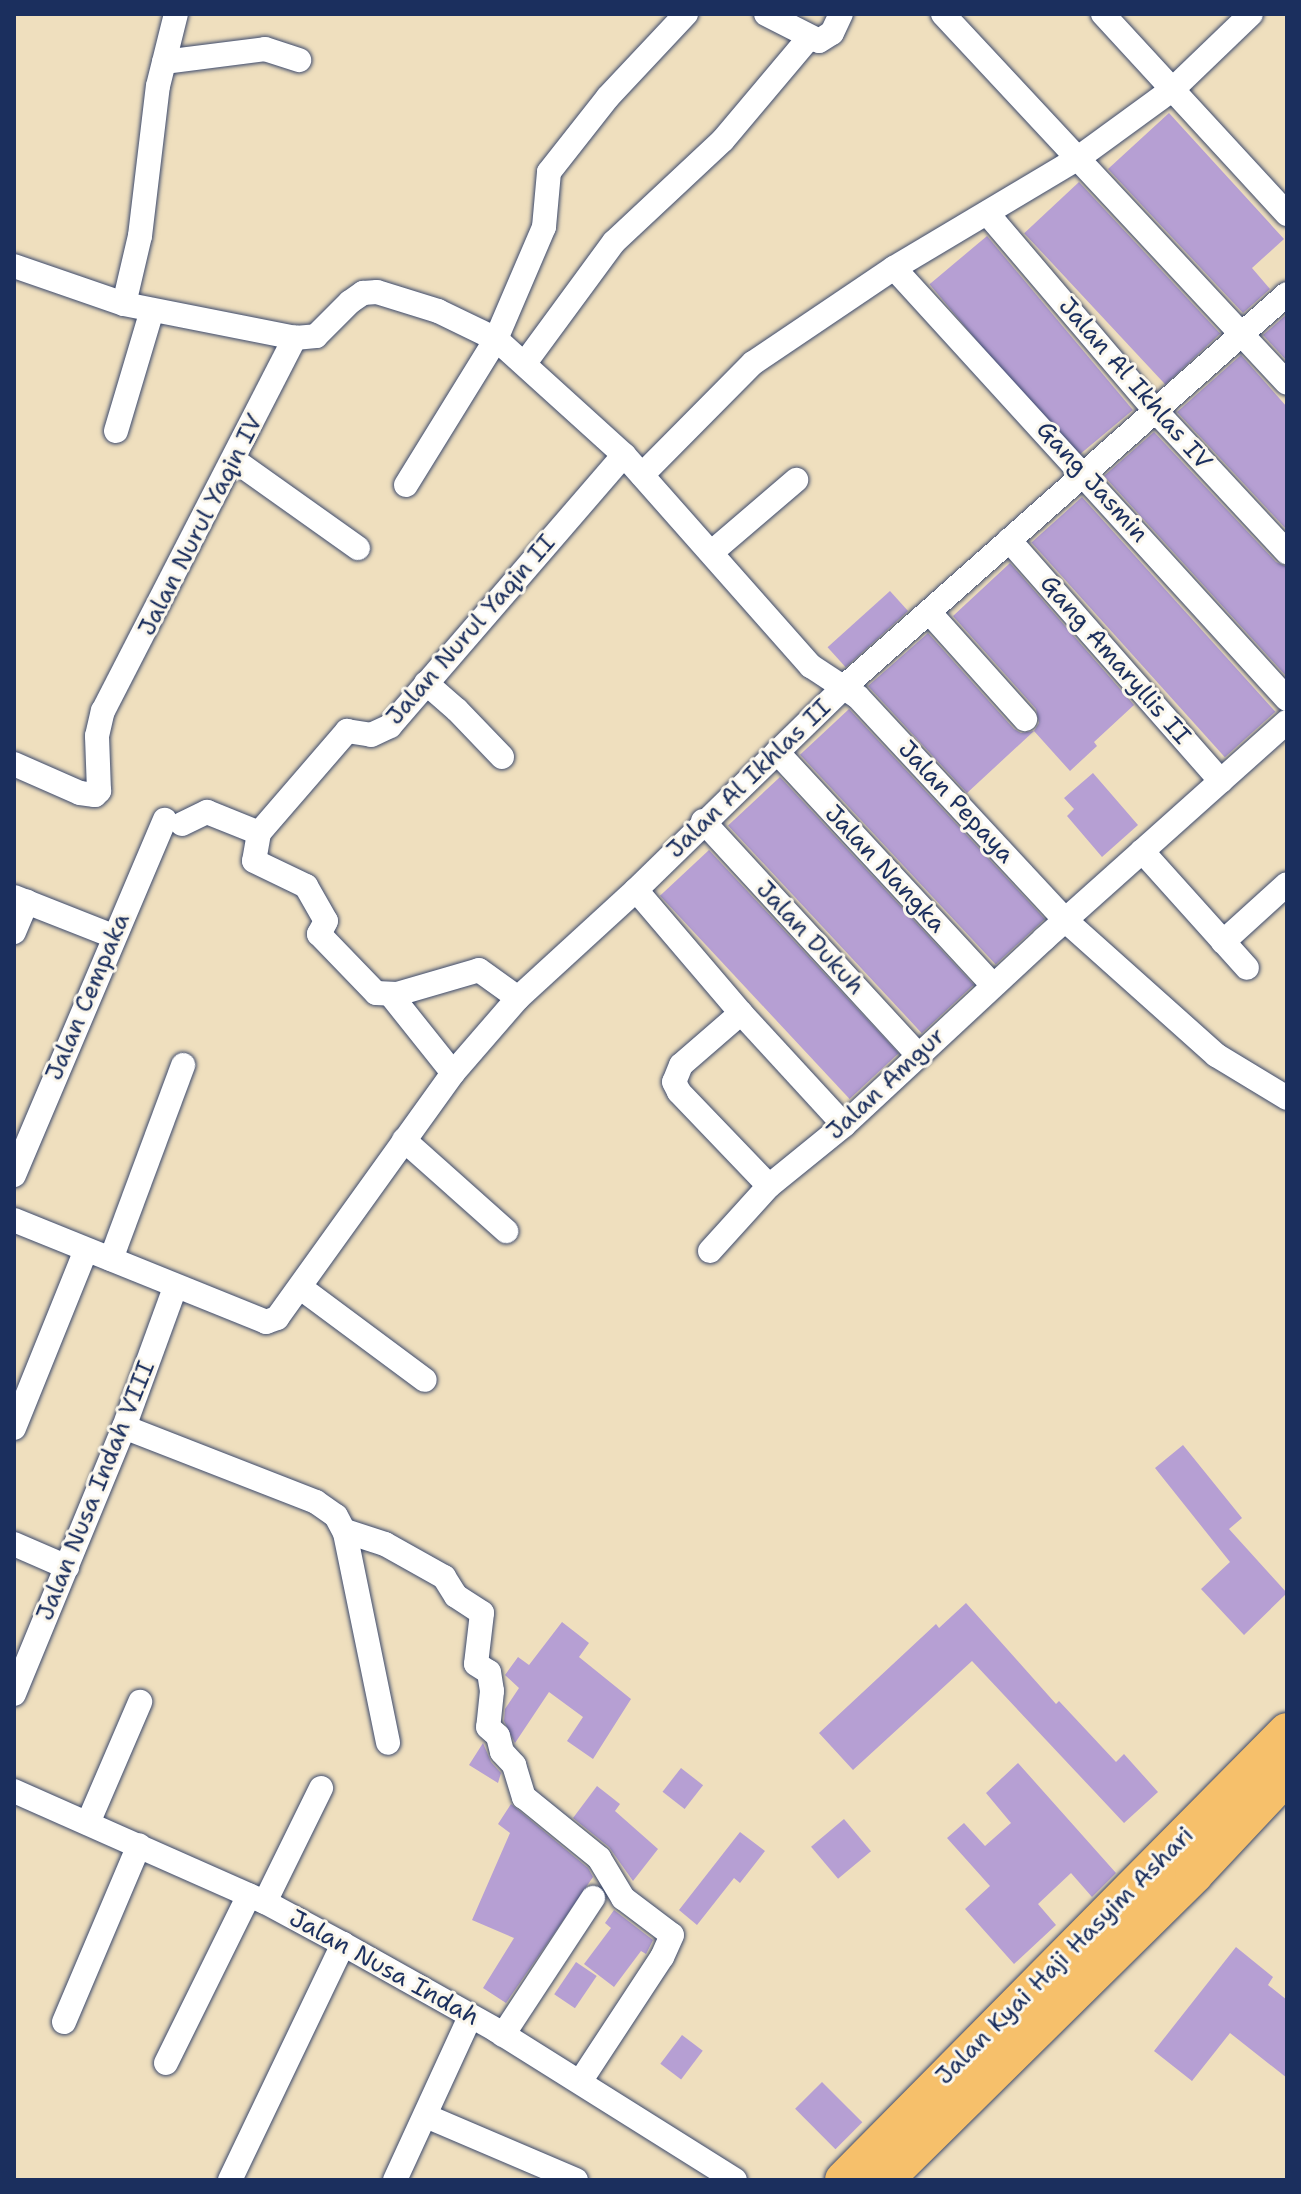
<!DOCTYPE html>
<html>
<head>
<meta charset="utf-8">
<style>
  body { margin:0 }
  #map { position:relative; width:1301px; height:2194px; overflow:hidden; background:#efdfbe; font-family:"Shantell Sans",sans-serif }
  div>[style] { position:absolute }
  .building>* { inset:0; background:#b69fd3; transform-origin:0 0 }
  .roads { filter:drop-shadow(0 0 2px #3b496c) drop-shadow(0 0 2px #3b496c) }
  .street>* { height:24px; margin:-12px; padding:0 12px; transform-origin:12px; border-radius:12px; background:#fff }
  .primary>* { height:38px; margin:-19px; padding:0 19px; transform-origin:19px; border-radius:19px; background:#f6c06b }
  span { translate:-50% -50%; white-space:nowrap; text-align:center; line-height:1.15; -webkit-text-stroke:6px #fbf7ec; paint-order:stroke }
  .street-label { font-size:24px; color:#1b2f5e }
  .frame { position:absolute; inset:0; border:16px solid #1b2f5e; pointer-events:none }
</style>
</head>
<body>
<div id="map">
  <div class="building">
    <i style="clip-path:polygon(1169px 113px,1284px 239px,1252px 268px,1270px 289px,1243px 313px,1108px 169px)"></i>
    <i style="left:1079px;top:182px;width:207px;height:75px;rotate:47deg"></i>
    <i style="left:987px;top:236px;width:227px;height:75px;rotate:50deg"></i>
    <i style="clip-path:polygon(1287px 314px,1287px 358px,1286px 360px,1263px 335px)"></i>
    <i style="clip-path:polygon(1241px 355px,1287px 407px,1287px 530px,1177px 412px)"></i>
    <i style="clip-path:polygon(1154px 432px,1276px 562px,1287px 567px,1287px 677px,1104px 476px)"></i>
    <i style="left:1082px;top:497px;width:289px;height:68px;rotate:48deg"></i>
    <i style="clip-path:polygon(1010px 563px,1134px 705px,1094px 742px,1097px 746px,1070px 771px,1034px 731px,967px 793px,868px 686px,928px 633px,1014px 729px,1021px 733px,1034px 731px,1039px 723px,1036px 709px,953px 616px)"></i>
    <i style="left:890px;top:591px;width:27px;height:84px;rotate:48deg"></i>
    <i style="left:849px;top:709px;width:287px;height:67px;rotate:47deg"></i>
    <i style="clip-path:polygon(1093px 773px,1138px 825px,1102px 857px,1067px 816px,1074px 809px,1064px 798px)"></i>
    <i style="left:780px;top:777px;width:284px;height:71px;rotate:47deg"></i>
    <i style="left:709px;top:850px;width:278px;height:67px;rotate:47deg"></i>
    <i style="clip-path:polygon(1183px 1445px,1242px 1518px,1229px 1529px,1287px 1593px,1244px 1635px,1201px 1589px,1230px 1562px,1155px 1468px)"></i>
    <i style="clip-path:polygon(966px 1603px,1056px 1704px,1059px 1701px,1116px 1762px,1124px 1754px,1158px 1792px,1124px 1823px,972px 1661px,853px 1770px,819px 1733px,936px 1624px,939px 1628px)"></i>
    <i style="clip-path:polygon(562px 1622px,589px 1643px,579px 1657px,631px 1699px,593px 1759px,567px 1741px,583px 1717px,549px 1692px,515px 1743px,504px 1721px,505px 1709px,519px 1688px,505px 1675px,518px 1657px,529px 1665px)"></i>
    <i style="clip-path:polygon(483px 1743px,491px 1762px,501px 1773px,498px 1783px,469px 1765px)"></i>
    <i style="clip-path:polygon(1018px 1763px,1116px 1873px,1092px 1897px,1071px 1873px,1038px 1904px,1056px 1925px,1014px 1964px,965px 1909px,990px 1886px,947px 1838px,964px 1823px,985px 1846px,1011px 1823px,986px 1793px)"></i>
    <i style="left:681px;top:1768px;width:28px;height:30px;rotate:38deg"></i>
    <i style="clip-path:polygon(597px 1786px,620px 1804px,615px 1811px,658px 1849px,633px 1881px,609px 1847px,573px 1818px)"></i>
    <i style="clip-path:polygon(511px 1804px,588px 1868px,593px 1877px,506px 2003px,483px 1988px,514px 1938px,472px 1920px,510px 1833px,498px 1824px)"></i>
    <i style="left:844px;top:1819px;width:42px;height:43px;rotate:50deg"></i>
    <i style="clip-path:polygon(740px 1832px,765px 1851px,740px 1883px,734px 1878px,697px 1925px,679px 1910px)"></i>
    <i style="clip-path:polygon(614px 1910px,653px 1940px,646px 1954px,641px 1951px,614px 1987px,584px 1964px,611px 1928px,605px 1923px)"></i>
    <i style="clip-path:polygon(1236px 1947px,1273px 1977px,1268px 1985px,1287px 2000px,1287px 2078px,1230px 2033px,1192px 2081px,1154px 2051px)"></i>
    <i style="left:576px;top:1962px;width:25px;height:39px;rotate:34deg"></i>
    <i style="left:682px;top:2035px;width:26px;height:36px;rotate:37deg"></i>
    <i style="left:822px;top:2082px;width:57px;height:38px;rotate:45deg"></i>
  </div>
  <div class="roads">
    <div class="street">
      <i style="left:766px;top:14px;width:59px;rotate:27deg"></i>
      <i style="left:819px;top:41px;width:15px;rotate:-32deg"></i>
      <i style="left:832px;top:33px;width:21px;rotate:-65deg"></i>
      <i style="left:943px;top:14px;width:504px;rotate:47.01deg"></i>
      <i style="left:1103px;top:14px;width:272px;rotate:47.4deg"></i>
      <i style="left:164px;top:62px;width:102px;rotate:-7.3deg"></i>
      <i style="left:265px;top:49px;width:36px;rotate:18deg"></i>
      <i style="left:987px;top:213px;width:256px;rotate:49.6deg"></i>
      <i style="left:1153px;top:408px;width:197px;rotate:47.1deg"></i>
      <i style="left:14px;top:266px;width:116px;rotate:19.1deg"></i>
      <i style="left:124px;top:304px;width:174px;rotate:11.2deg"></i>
      <i style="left:295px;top:338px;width:21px;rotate:-5deg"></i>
      <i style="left:316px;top:336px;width:48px;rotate:-45deg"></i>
      <i style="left:350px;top:302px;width:16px;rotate:-35deg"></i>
      <i style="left:363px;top:293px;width:14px;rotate:-4deg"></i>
      <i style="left:377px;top:292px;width:64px;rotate:17.3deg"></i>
      <i style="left:438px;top:311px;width:64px;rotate:25.8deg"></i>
      <i style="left:496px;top:339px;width:173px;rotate:42.2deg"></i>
      <i style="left:624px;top:455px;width:282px;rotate:48.5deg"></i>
      <i style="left:811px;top:666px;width:56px;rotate:33.4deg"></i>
      <i style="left:858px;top:697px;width:304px;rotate:47.1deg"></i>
      <i style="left:1065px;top:920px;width:203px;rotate:41.8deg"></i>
      <i style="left:1216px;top:1055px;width:83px;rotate:31.2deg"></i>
      <i style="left:894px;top:268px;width:583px;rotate:47.64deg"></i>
      <i style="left:124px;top:304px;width:70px;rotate:-76.8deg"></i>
      <i style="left:140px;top:236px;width:151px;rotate:-83.2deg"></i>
      <i style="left:158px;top:86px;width:74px;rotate:-76deg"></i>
      <i style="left:525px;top:363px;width:150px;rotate:-53.7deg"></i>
      <i style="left:614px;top:242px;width:149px;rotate:-43.1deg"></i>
      <i style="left:723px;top:140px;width:133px;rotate:-49.9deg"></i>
      <i style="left:116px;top:431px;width:126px;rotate:-73.4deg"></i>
      <i style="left:234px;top:460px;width:152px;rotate:35.4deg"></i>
      <i style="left:642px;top:475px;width:158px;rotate:-45.3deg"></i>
      <i style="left:753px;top:363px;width:170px;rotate:-34deg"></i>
      <i style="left:894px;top:268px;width:213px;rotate:-30.8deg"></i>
      <i style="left:1077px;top:159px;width:119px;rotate:-36.1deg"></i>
      <i style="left:1173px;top:89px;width:108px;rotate:-43.9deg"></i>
      <i style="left:406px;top:485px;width:172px;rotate:-58.3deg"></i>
      <i style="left:496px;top:339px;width:122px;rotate:-66.8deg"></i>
      <i style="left:544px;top:227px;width:55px;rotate:-84.8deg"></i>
      <i style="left:549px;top:172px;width:95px;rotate:-51.8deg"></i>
      <i style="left:608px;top:97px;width:114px;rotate:-46.8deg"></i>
      <i style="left:1009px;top:540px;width:321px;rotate:48.7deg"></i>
      <i style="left:712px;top:552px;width:111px;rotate:-40.6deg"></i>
      <i style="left:929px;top:612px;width:144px;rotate:48.1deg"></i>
      <i style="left:426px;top:683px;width:41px;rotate:41.1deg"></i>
      <i style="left:457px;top:710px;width:65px;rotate:46.2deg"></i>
      <i style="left:777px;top:752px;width:318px;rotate:47.2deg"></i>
      <i style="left:14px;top:764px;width:72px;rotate:23.7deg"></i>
      <i style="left:80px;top:793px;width:15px;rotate:8deg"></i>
      <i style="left:95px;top:795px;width:6px;rotate:-45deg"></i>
      <i style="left:99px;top:791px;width:55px;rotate:-92.1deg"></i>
      <i style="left:97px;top:736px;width:26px;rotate:-77deg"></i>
      <i style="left:103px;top:711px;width:420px;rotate:-62.8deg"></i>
      <i style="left:703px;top:821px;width:318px;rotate:47.4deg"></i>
      <i style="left:182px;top:824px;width:28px;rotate:-26deg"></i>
      <i style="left:207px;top:812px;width:56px;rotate:22deg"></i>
      <i style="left:259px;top:833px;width:28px;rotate:100deg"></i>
      <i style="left:254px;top:861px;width:58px;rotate:25.7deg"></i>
      <i style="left:306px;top:886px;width:40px;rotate:60.3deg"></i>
      <i style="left:326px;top:921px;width:15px;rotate:118deg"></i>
      <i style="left:319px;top:934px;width:82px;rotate:46deg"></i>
      <i style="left:376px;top:993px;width:21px;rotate:3deg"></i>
      <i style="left:397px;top:994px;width:85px;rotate:-16.3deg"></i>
      <i style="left:479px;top:970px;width:48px;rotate:35.7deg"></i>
      <i style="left:259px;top:833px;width:135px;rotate:-49.2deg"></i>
      <i style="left:347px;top:731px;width:24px;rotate:9deg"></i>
      <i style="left:371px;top:735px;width:21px;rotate:-25deg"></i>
      <i style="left:390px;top:726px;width:358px;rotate:-49.2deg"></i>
      <i style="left:1142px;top:851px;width:157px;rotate:48.1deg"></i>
      <i style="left:636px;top:890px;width:162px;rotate:49.5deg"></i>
      <i style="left:741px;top:1013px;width:152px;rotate:47.4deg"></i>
      <i style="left:14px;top:897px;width:106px;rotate:21.5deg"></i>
      <i style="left:14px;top:932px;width:33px;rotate:-67deg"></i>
      <i style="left:1223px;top:942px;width:86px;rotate:-42.2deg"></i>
      <i style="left:390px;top:994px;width:101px;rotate:51.4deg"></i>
      <i style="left:741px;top:1013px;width:79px;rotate:139.1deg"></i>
      <i style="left:681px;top:1065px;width:18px;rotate:112deg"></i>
      <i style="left:674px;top:1082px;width:11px;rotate:63deg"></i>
      <i style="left:679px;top:1092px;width:130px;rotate:46.2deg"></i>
      <i style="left:404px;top:1140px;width:137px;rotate:41.7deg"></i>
      <i style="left:14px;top:1175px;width:386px;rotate:-67deg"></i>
      <i style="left:14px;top:1220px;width:272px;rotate:22deg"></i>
      <i style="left:266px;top:1322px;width:12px;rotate:-20deg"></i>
      <i style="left:277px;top:1318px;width:302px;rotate:-54.3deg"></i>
      <i style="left:453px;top:1073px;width:99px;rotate:-49.1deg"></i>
      <i style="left:518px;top:998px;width:160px;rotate:-42.5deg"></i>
      <i style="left:636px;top:890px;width:291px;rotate:-44.3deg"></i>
      <i style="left:844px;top:687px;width:592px;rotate:-41.58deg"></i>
      <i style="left:710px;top:1251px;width:88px;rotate:-47.8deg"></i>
      <i style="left:769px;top:1186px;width:97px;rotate:-39.1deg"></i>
      <i style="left:844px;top:1125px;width:273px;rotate:-42.9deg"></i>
      <i style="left:1044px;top:939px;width:326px;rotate:-41.8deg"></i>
      <i style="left:111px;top:1259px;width:207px;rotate:-69.6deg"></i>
      <i style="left:301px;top:1288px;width:154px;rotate:36.6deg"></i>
      <i style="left:124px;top:1427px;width:206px;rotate:21.3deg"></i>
      <i style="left:316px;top:1502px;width:24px;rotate:35deg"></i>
      <i style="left:336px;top:1516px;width:19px;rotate:62deg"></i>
      <i style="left:345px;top:1533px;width:214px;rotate:78.4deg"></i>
      <i style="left:14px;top:1428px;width:192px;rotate:-68deg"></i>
      <i style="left:345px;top:1531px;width:42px;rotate:18deg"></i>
      <i style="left:385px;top:1544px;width:68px;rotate:29.2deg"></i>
      <i style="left:444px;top:1577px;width:22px;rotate:58deg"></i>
      <i style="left:456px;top:1596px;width:31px;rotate:33deg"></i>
      <i style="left:482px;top:1613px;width:51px;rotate:96.7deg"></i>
      <i style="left:476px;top:1664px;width:15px;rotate:32deg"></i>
      <i style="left:489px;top:1672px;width:19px;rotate:81deg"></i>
      <i style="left:492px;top:1691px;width:36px;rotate:96deg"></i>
      <i style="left:488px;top:1727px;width:13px;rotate:42deg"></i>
      <i style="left:498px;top:1736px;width:16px;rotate:76deg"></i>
      <i style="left:502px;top:1752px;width:18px;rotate:47deg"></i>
      <i style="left:514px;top:1765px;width:34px;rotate:73deg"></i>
      <i style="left:524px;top:1797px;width:97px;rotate:39.1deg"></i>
      <i style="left:599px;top:1858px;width:47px;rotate:59deg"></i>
      <i style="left:623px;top:1898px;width:61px;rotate:37.1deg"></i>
      <i style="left:672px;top:1935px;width:24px;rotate:114deg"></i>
      <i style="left:662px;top:1957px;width:149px;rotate:123.3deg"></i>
      <i style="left:14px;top:1544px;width:58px;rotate:23.5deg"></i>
      <i style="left:14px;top:1694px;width:289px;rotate:-67.6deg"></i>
      <i style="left:124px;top:1427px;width:148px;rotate:-69.9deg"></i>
      <i style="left:14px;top:1791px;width:274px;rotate:23.9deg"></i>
      <i style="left:265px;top:1902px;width:89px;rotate:28.3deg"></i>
      <i style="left:343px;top:1944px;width:176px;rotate:29.3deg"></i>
      <i style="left:496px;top:2030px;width:282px;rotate:32.1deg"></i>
      <i style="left:88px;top:1823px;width:132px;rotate:-66.7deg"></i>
      <i style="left:265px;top:1902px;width:127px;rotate:-63.8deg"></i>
      <i style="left:64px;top:2022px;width:192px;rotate:-67deg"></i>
      <i style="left:503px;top:2035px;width:164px;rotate:-56.7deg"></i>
      <i style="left:166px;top:2063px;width:187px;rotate:-63.7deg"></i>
      <i style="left:426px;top:2116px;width:163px;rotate:23.1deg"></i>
      <i style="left:230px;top:2180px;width:262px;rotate:-64.4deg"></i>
      <i style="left:395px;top:2180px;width:179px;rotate:-65.3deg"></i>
    </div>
    <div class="primary">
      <i style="left:844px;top:2180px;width:630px;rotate:-45.32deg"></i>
      <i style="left:884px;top:2180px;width:436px;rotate:-44.6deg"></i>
      <i style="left:1194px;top:1874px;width:136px;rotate:-46.8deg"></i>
    </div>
  </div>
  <div class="street-label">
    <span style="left:1135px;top:384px;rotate:49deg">Jalan Al Ikhlas IV</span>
    <span style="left:1092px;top:482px;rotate:48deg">Gang Jasmin</span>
    <span style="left:201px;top:525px;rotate:-63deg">Jalan Nurul Yaqin IV</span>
    <span style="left:471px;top:630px;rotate:-49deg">Jalan Nurul Yaqin II</span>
    <span style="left:1115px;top:660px;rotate:49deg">Gang Amaryllis II</span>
    <span style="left:749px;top:779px;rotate:-44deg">Jalan Al Ikhlas II</span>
    <span style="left:956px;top:802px;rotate:47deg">Jalan Pepaya</span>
    <span style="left:885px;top:869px;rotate:47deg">Jalan Nangka</span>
    <span style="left:810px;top:938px;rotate:47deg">Jalan Dukuh</span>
    <span style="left:88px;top:997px;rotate:-67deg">Jalan Cempaka</span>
    <span style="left:886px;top:1084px;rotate:-43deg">Jalan Amgur</span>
    <span style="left:96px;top:1491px;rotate:-68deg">Jalan Nusa Indah VIII</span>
    <span style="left:1065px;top:1956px;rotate:-45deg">Jalan Kyai Haji Hasyim Ashari</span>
    <span style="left:384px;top:1968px;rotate:29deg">Jalan Nusa Indah</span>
  </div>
  <div class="frame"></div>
</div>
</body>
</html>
